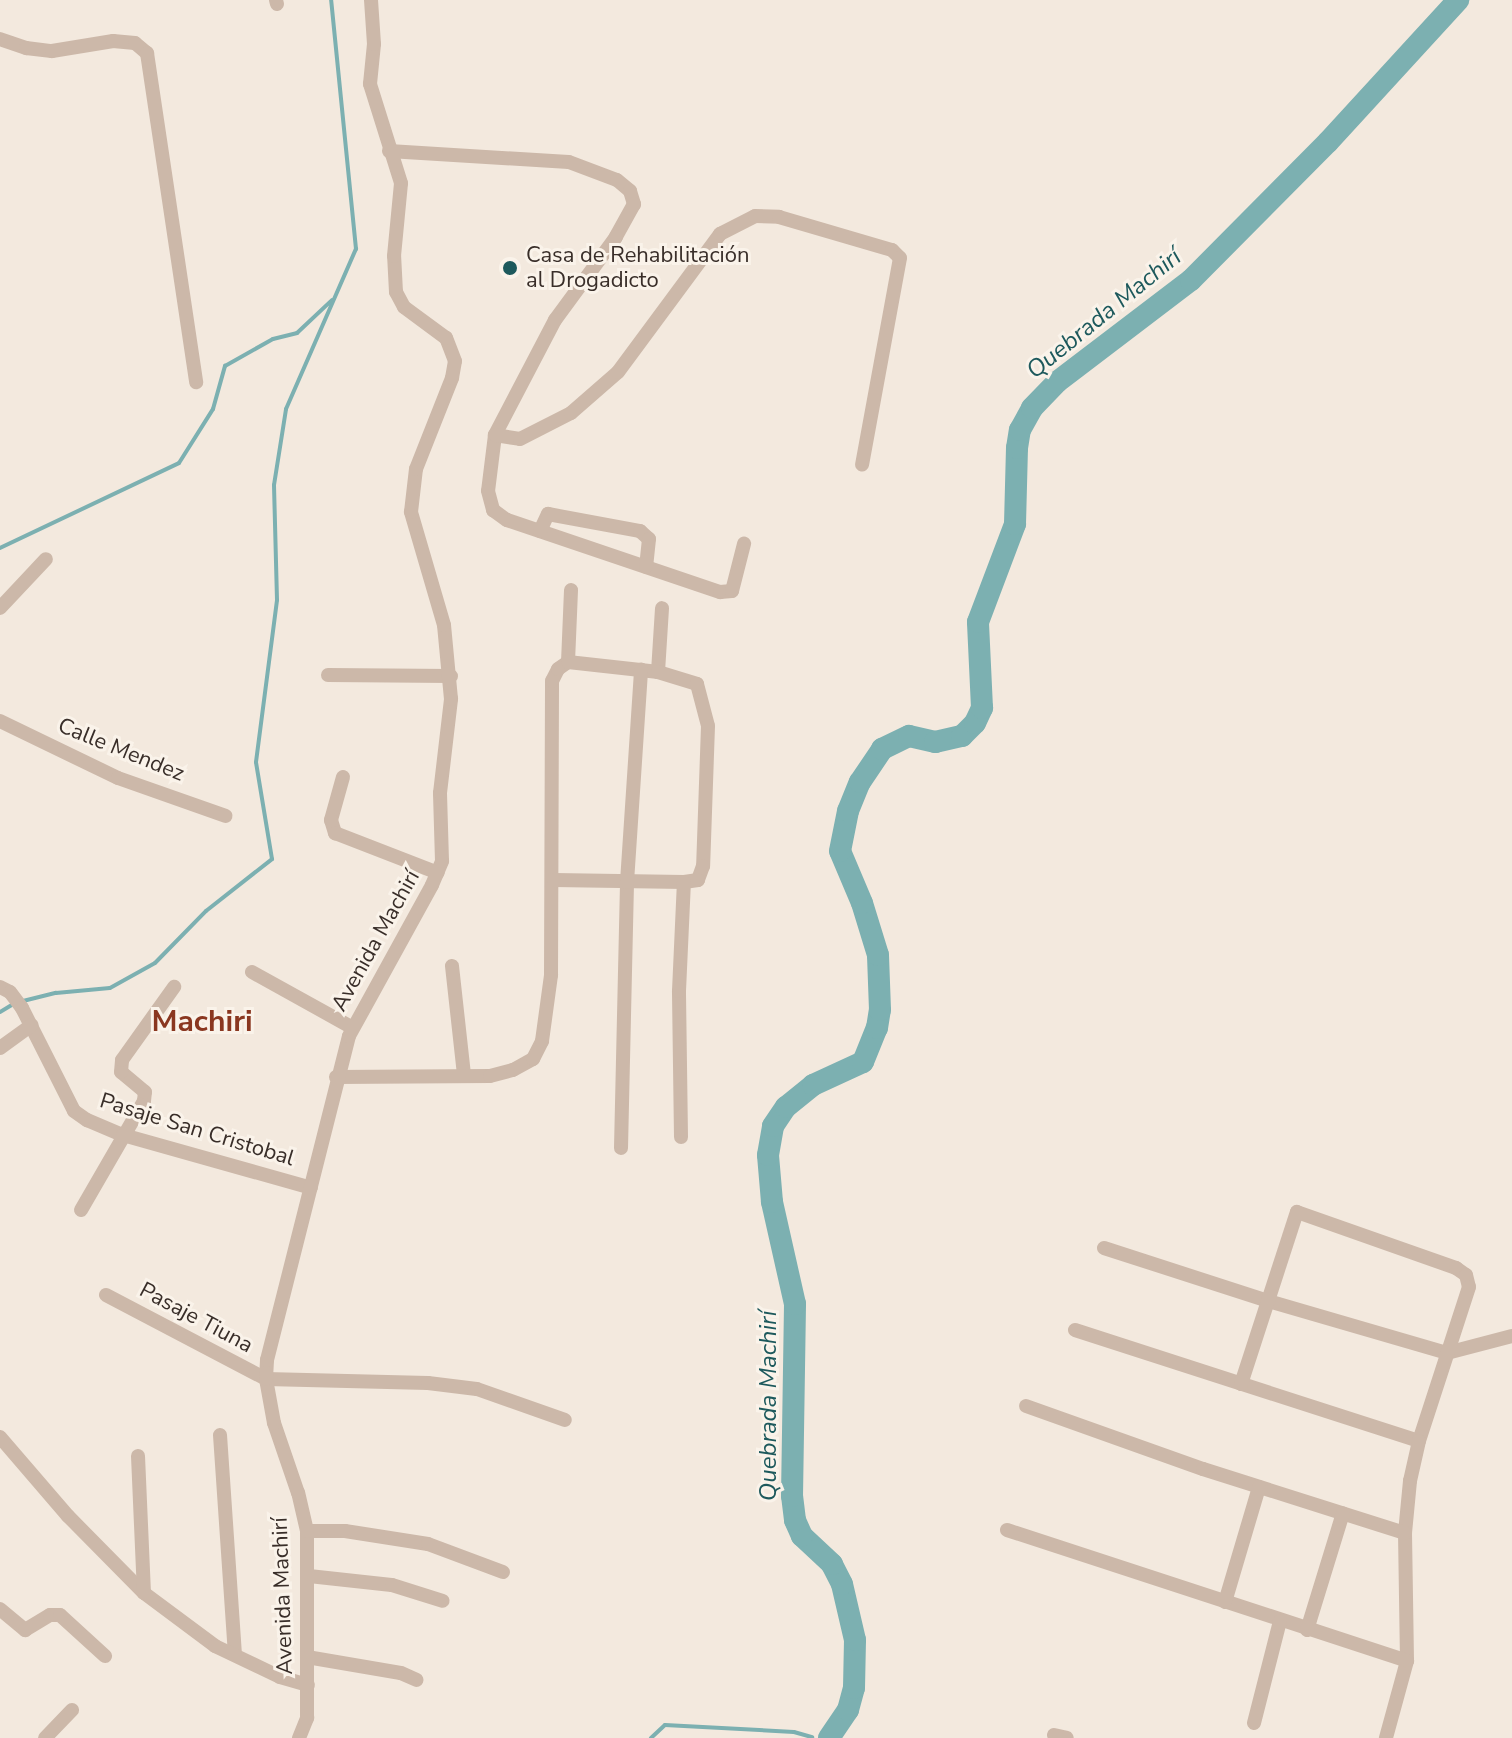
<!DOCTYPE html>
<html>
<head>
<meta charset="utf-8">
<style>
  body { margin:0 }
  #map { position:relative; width:1512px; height:1738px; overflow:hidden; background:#f3e9de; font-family:"Nunito Sans",sans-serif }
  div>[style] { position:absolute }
  .stream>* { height:4px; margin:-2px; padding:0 2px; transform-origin:2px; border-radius:2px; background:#7cb0b1 }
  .river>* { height:22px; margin:-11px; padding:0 11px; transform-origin:11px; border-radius:11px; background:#7cb0b1 }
  .minor>* { height:14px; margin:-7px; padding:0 7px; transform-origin:7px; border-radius:7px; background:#ccb8a9 }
  .dots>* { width:22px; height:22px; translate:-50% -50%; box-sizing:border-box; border:4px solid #faf3ea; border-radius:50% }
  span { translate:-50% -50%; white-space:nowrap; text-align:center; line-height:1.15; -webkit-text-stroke:6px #faf3ea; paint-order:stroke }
  .poi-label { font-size:22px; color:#392e29 }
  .left { translate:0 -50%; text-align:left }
  .street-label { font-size:22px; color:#392e29 }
  .water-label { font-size:24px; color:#1d595c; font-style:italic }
  .district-label { font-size:30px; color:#8a3720; font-weight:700 }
</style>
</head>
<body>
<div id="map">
  <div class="stream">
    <i style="left:0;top:548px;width:198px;rotate:-25.4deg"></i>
    <i style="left:179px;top:463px;width:64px;rotate:-57.8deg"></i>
    <i style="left:213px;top:409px;width:45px;rotate:-74.4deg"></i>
    <i style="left:225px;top:366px;width:55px;rotate:-29.4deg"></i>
    <i style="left:273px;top:339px;width:25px;rotate:-14deg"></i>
    <i style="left:297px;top:333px;width:48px;rotate:-43.3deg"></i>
    <i style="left:23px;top:1001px;width:34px;rotate:-14deg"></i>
    <i style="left:56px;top:993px;width:54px;rotate:-5.3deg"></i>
    <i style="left:110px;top:988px;width:51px;rotate:-29.1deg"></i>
    <i style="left:155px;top:963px;width:73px;rotate:-45.6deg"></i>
    <i style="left:206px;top:911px;width:84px;rotate:-38.2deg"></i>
    <i style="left:272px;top:859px;width:98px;rotate:-99.4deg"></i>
    <i style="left:256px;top:762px;width:163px;rotate:-82.6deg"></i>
    <i style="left:277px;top:600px;width:115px;rotate:-91.5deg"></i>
    <i style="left:274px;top:485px;width:77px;rotate:-81deg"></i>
    <i style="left:286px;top:409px;width:175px;rotate:-66.4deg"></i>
    <i style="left:356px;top:249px;width:250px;rotate:-95.7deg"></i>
    <i style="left:0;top:1012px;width:17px;rotate:-31deg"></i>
    <i style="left:651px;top:1738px;width:19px;rotate:-43deg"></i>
    <i style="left:665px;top:1725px;width:129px;rotate:3.1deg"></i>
    <i style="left:794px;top:1732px;width:19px;rotate:16deg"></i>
  </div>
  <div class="river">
    <i style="left:829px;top:1738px;width:34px;rotate:-56deg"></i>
    <i style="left:848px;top:1710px;width:23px;rotate:-75deg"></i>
    <i style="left:854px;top:1688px;width:48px;rotate:-88.8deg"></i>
    <i style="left:855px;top:1640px;width:57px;rotate:-103.1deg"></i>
    <i style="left:842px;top:1584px;width:22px;rotate:-117deg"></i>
    <i style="left:832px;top:1564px;width:41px;rotate:-137deg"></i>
    <i style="left:802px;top:1536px;width:17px;rotate:-114deg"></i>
    <i style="left:795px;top:1520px;width:24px;rotate:-97deg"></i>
    <i style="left:792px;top:1496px;width:192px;rotate:-89.1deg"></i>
    <i style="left:795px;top:1304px;width:105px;rotate:-102.7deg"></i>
    <i style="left:772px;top:1202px;width:47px;rotate:-94.9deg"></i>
    <i style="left:768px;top:1155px;width:29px;rotate:-80deg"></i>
    <i style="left:773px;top:1126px;width:23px;rotate:-56deg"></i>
    <i style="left:786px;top:1107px;width:35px;rotate:-39deg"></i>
    <i style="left:813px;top:1085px;width:55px;rotate:-24.7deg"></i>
    <i style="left:863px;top:1062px;width:37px;rotate:-68deg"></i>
    <i style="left:877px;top:1028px;width:18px;rotate:-81deg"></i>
    <i style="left:880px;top:1010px;width:55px;rotate:-92.1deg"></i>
    <i style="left:878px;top:955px;width:54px;rotate:-107.1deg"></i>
    <i style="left:862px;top:903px;width:56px;rotate:-112.9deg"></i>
    <i style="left:840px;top:851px;width:41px;rotate:-78.7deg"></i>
    <i style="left:848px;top:811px;width:31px;rotate:-68deg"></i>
    <i style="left:860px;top:782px;width:40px;rotate:-56deg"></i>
    <i style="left:882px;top:749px;width:30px;rotate:-26deg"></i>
    <i style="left:909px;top:736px;width:27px;rotate:13deg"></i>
    <i style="left:935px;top:742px;width:28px;rotate:-13deg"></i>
    <i style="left:962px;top:736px;width:18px;rotate:-45deg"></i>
    <i style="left:975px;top:723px;width:17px;rotate:-65deg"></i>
    <i style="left:982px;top:708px;width:86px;rotate:-92.7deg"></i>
    <i style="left:978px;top:622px;width:105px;rotate:-69.3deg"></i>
    <i style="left:1015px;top:524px;width:76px;rotate:-88.5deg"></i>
    <i style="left:1017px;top:448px;width:18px;rotate:-81deg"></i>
    <i style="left:1020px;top:430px;width:25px;rotate:-61deg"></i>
    <i style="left:1032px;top:408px;width:36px;rotate:-46deg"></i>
    <i style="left:1057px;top:382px;width:168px;rotate:-37.3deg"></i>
    <i style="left:1191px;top:280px;width:194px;rotate:-45.2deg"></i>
    <i style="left:1328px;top:142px;width:193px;rotate:-47.5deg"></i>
  </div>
  <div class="minor">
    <i style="left:276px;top:0;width:4px;rotate:76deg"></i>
    <i style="left:0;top:39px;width:28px;rotate:19deg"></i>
    <i style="left:26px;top:48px;width:26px;rotate:7deg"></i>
    <i style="left:52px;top:51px;width:62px;rotate:-9.3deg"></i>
    <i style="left:113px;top:41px;width:22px;rotate:5deg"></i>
    <i style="left:135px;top:43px;width:16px;rotate:40deg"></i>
    <i style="left:147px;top:53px;width:333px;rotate:81.5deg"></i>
    <i style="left:389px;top:151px;width:180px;rotate:3.5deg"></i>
    <i style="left:569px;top:162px;width:51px;rotate:20.6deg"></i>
    <i style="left:617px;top:180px;width:17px;rotate:40deg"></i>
    <i style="left:630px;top:191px;width:14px;rotate:73deg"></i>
    <i style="left:634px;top:204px;width:38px;rotate:119deg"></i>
    <i style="left:616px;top:237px;width:103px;rotate:126.3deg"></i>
    <i style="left:555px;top:320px;width:130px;rotate:117.6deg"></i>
    <i style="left:495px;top:435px;width:56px;rotate:97.1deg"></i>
    <i style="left:488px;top:491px;width:20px;rotate:75deg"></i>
    <i style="left:493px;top:510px;width:17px;rotate:36deg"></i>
    <i style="left:507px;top:520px;width:225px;rotate:18.7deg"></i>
    <i style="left:720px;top:592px;width:12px;rotate:-5deg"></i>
    <i style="left:732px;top:591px;width:49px;rotate:-75.7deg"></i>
    <i style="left:495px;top:435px;width:25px;rotate:9deg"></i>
    <i style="left:520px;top:439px;width:57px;rotate:-27deg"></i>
    <i style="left:571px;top:413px;width:62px;rotate:-41.1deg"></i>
    <i style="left:618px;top:372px;width:172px;rotate:-53.5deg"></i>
    <i style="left:720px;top:234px;width:39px;rotate:-27deg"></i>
    <i style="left:755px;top:216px;width:24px;rotate:2deg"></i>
    <i style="left:779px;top:217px;width:118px;rotate:16.3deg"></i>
    <i style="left:892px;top:250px;width:11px;rotate:45deg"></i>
    <i style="left:900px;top:258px;width:210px;rotate:100.4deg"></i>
    <i style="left:540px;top:531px;width:19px;rotate:-65deg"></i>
    <i style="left:548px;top:514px;width:94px;rotate:10.5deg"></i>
    <i style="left:640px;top:531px;width:12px;rotate:42deg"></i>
    <i style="left:649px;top:539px;width:28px;rotate:96deg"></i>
    <i style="left:0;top:608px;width:67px;rotate:-46.8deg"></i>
    <i style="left:568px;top:662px;width:72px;rotate:-87.6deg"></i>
    <i style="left:658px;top:672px;width:64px;rotate:-86.4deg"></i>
    <i style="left:328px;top:675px;width:123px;rotate:0.5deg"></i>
    <i style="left:0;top:721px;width:131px;rotate:25.8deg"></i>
    <i style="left:118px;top:778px;width:114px;rotate:19.4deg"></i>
    <i style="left:343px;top:777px;width:45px;rotate:105.6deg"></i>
    <i style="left:331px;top:820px;width:14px;rotate:73deg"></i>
    <i style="left:335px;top:833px;width:110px;rotate:21.2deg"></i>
    <i style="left:452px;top:966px;width:110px;rotate:83.7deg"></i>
    <i style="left:252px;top:972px;width:115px;rotate:29deg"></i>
    <i style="left:0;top:987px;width:11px;rotate:27deg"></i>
    <i style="left:10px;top:992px;width:20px;rotate:53deg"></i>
    <i style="left:22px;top:1008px;width:115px;rotate:63.2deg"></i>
    <i style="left:74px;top:1111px;width:16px;rotate:35deg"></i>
    <i style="left:87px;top:1120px;width:39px;rotate:23deg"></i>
    <i style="left:123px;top:1135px;width:195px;rotate:15.7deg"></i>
    <i style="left:0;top:1048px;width:39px;rotate:-36deg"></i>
    <i style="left:336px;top:1077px;width:154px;rotate:-0.4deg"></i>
    <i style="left:490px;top:1076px;width:24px;rotate:-15deg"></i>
    <i style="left:513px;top:1070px;width:23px;rotate:-29deg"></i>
    <i style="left:533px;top:1059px;width:20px;rotate:-63deg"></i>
    <i style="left:542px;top:1041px;width:67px;rotate:-82.2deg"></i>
    <i style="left:551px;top:975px;width:294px;rotate:-89.8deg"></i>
    <i style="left:552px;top:681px;width:13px;rotate:-63deg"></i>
    <i style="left:558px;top:669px;width:12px;rotate:-35deg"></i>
    <i style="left:568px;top:662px;width:91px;rotate:6.3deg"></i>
    <i style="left:658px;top:672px;width:41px;rotate:17.1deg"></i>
    <i style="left:697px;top:684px;width:43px;rotate:75.3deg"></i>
    <i style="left:708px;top:726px;width:140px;rotate:92deg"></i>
    <i style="left:703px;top:866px;width:15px;rotate:110deg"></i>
    <i style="left:698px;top:880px;width:14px;rotate:172deg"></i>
    <i style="left:684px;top:882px;width:130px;rotate:-179.1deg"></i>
    <i style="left:681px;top:1137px;width:146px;rotate:-90.8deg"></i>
    <i style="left:679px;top:991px;width:109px;rotate:-87.4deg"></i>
    <i style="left:621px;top:1148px;width:266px;rotate:-88.7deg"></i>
    <i style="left:627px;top:882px;width:213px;rotate:-86.2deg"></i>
    <i style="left:81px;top:1210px;width:126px;rotate:-60deg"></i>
    <i style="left:144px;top:1101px;width:9px;rotate:-84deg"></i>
    <i style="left:145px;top:1092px;width:31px;rotate:-140deg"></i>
    <i style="left:121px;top:1072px;width:12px;rotate:-85deg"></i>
    <i style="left:122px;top:1060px;width:90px;rotate:-54.5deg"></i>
    <i style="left:1104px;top:1248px;width:172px;rotate:17.9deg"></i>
    <i style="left:1268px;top:1301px;width:186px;rotate:16.2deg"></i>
    <i style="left:1447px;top:1353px;width:67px;rotate:-14.7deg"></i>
    <i style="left:106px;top:1295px;width:181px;rotate:27.7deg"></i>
    <i style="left:266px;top:1379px;width:162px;rotate:1.4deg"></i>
    <i style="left:428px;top:1383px;width:49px;rotate:7deg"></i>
    <i style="left:477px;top:1389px;width:93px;rotate:19.4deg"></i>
    <i style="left:1075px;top:1330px;width:361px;rotate:17.9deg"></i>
    <i style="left:1241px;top:1384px;width:181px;rotate:-72deg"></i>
    <i style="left:1297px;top:1212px;width:169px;rotate:19.4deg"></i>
    <i style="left:1456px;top:1268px;width:12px;rotate:35deg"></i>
    <i style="left:1466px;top:1275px;width:12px;rotate:76deg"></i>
    <i style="left:1469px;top:1287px;width:162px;rotate:108deg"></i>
    <i style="left:1419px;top:1441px;width:41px;rotate:102.7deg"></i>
    <i style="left:1410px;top:1481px;width:52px;rotate:95.5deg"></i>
    <i style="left:1405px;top:1533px;width:128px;rotate:89.1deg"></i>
    <i style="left:1407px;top:1661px;width:80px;rotate:105.3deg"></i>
    <i style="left:1026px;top:1406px;width:188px;rotate:19.6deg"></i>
    <i style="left:1203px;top:1469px;width:212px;rotate:17.6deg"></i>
    <i style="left:220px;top:1435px;width:220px;rotate:86.1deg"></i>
    <i style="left:0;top:1437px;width:104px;rotate:49.3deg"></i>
    <i style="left:68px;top:1516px;width:108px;rotate:45.4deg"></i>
    <i style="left:144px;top:1593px;width:89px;rotate:36.7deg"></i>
    <i style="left:215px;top:1646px;width:72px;rotate:25.5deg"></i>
    <i style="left:280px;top:1677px;width:29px;rotate:16deg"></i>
    <i style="left:138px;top:1456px;width:137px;rotate:87.5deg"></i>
    <i style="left:1007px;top:1530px;width:421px;rotate:18.1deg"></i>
    <i style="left:307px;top:1531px;width:38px"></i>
    <i style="left:345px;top:1531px;width:84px;rotate:8.9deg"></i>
    <i style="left:428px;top:1544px;width:80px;rotate:20.5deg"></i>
    <i style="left:309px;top:1576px;width:83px;rotate:6.2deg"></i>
    <i style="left:392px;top:1585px;width:53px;rotate:17.4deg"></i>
    <i style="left:1225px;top:1602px;width:120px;rotate:-73.5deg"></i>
    <i style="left:0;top:1609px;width:33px;rotate:40deg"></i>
    <i style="left:25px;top:1630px;width:29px;rotate:-31deg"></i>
    <i style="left:50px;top:1615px;width:10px"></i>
    <i style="left:60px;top:1615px;width:61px;rotate:42.3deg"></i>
    <i style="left:1307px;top:1630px;width:122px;rotate:-72.9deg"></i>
    <i style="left:307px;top:1657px;width:95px;rotate:9.7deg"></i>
    <i style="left:401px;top:1673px;width:17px;rotate:24deg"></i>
    <i style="left:1254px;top:1723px;width:105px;rotate:-75.7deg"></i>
    <i style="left:1054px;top:1735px;width:13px;rotate:13deg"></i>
    <i style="left:45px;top:1738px;width:39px;rotate:-46deg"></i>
    <i style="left:299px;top:1738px;width:22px;rotate:-68deg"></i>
    <i style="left:307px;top:1718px;width:187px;rotate:-90deg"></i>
    <i style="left:307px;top:1531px;width:39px;rotate:-103deg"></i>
    <i style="left:298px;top:1493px;width:74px;rotate:-108.9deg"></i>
    <i style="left:274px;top:1423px;width:45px;rotate:-100.3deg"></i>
    <i style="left:266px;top:1379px;width:19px;rotate:-87deg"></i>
    <i style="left:267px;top:1360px;width:334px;rotate:-75.8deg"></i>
    <i style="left:349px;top:1036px;width:172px;rotate:-61.2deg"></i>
    <i style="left:432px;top:885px;width:26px;rotate:-67deg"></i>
    <i style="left:442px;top:861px;width:68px;rotate:-91.7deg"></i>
    <i style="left:440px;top:793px;width:95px;rotate:-83.3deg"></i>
    <i style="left:451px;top:699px;width:74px;rotate:-95.4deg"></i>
    <i style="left:444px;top:625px;width:118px;rotate:-106.3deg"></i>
    <i style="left:411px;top:512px;width:43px;rotate:-83.4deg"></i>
    <i style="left:416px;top:469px;width:98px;rotate:-68.4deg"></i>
    <i style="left:452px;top:378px;width:17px;rotate:-80deg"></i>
    <i style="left:455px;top:361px;width:25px;rotate:-111deg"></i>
    <i style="left:446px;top:338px;width:52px;rotate:-143.6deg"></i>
    <i style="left:404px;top:307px;width:17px;rotate:-118deg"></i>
    <i style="left:396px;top:292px;width:36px;rotate:-93deg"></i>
    <i style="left:394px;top:256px;width:73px;rotate:-84.5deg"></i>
    <i style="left:401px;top:183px;width:104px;rotate:-107.4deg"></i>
    <i style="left:370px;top:84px;width:40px;rotate:-84.3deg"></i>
    <i style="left:374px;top:44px;width:44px;rotate:-93.9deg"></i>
  </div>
  <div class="dots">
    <i style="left:510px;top:268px;background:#1d595c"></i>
  </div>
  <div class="poi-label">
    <span class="left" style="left:526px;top:268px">Casa de Rehabilitación<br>al Drogadicto</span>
  </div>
  <div class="street-label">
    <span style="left:121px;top:750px;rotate:22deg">Calle Mendez</span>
    <span style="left:376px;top:941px;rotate:-61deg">Avenida Machirí</span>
    <span style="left:197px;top:1130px;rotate:17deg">Pasaje San Cristobal</span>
    <span style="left:196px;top:1318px;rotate:28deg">Pasaje Tiuna</span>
    <span style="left:283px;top:1596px;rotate:-92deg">Avenida Machirí</span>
  </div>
  <div class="water-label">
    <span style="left:1104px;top:314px;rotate:-39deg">Quebrada Machirí</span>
    <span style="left:769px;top:1406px;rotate:-90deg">Quebrada Machirí</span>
  </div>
  <div class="district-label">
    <span style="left:202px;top:1022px">Machiri</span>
  </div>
</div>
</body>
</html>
